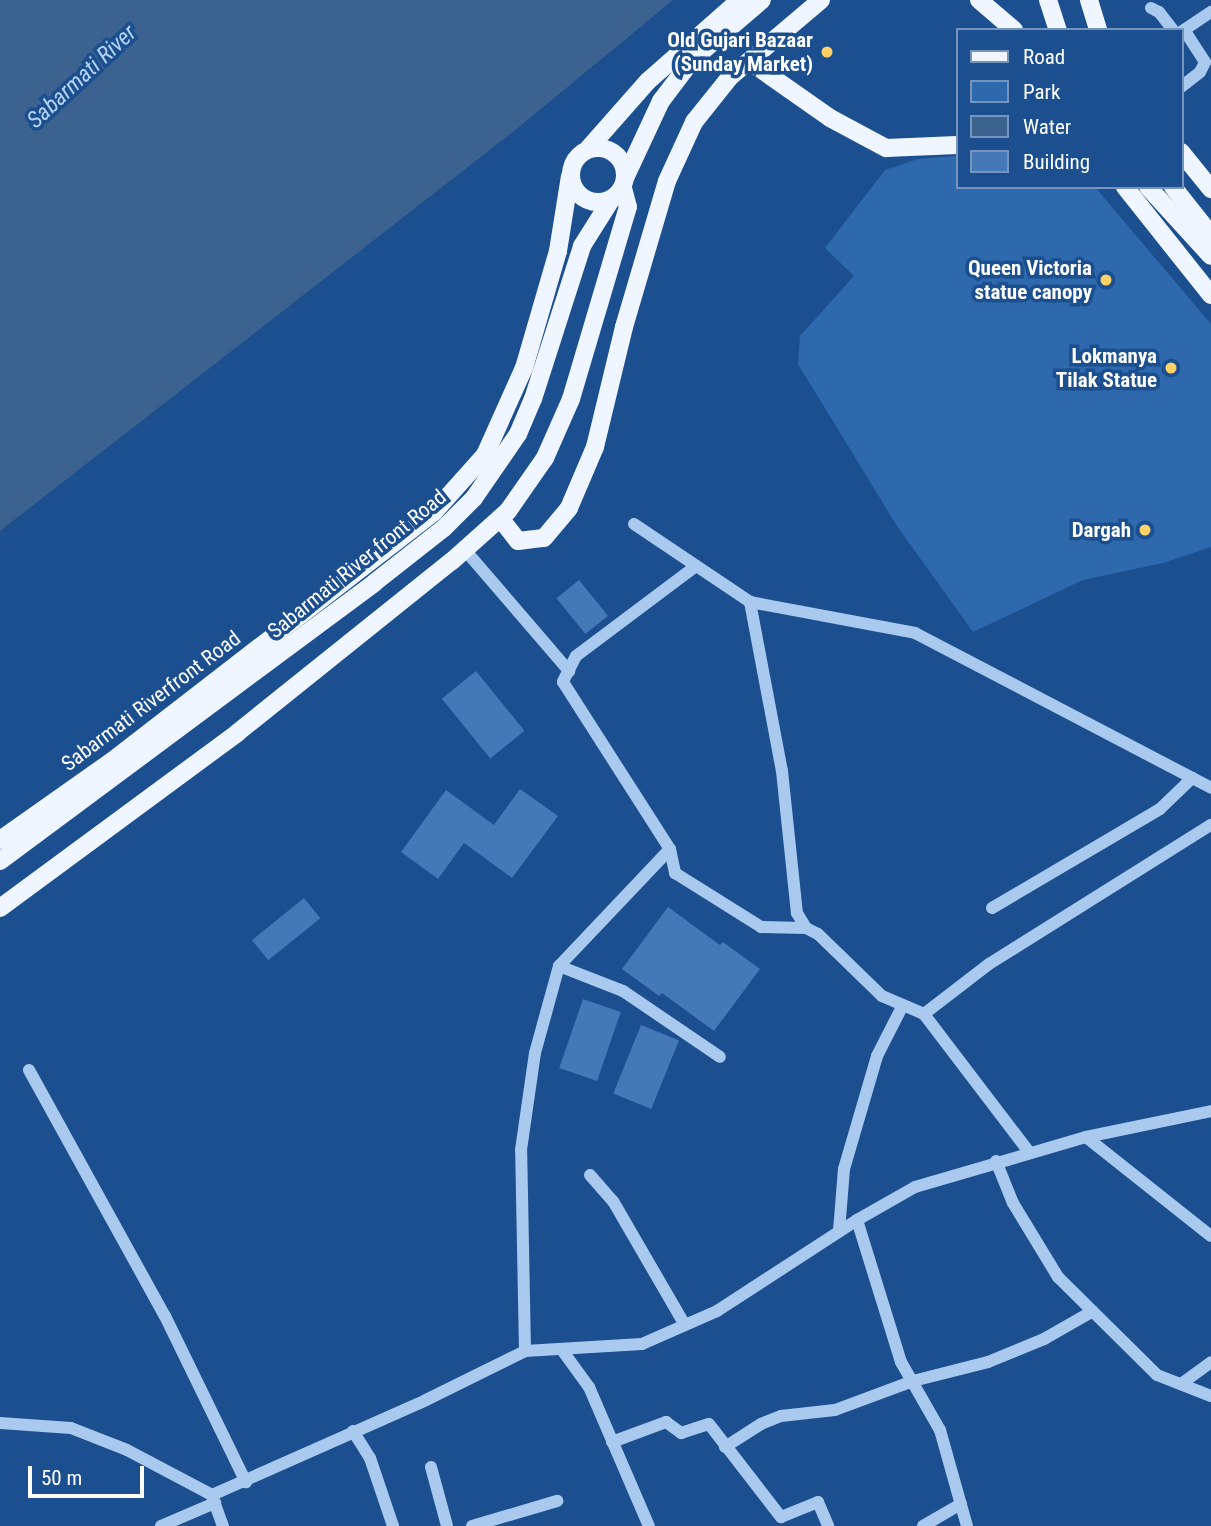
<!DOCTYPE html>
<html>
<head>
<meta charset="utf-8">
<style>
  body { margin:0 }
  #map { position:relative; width:1211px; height:1526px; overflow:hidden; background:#1b4f8f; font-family:"Roboto Condensed",sans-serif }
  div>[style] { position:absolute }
  .green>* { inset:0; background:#2e69ad }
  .water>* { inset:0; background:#3c6290 }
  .building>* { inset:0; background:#4478b7; transform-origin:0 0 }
  .minor>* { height:12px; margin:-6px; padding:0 6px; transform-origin:6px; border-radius:6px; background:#a9c9ee }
  .major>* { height:18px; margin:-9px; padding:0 9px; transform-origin:9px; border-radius:9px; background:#f0f6ff }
  .major>.ring { margin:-9px; padding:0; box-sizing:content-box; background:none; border:18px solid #f0f6ff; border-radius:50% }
  .dots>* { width:19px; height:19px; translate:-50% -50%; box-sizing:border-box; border:4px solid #1b4f8f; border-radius:50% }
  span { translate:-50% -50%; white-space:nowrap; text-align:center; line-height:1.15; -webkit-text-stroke:7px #1b4f8f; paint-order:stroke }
  .poi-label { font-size:21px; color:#fff; font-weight:700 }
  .right { translate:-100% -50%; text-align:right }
  .street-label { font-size:21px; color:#fff }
  .water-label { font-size:23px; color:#b5d3f5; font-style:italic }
  .legend { position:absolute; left:956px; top:28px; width:228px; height:161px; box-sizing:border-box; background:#1b4f8f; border:2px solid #7695bc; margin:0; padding:9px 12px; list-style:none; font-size:21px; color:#fff }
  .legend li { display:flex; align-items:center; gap:14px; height:35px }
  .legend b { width:35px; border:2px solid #7695bc }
  .scale { position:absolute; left:28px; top:1466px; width:116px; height:32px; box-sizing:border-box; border:4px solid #fff; border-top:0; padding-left:9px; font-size:21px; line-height:24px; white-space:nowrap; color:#fff; -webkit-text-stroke:5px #1b4f8f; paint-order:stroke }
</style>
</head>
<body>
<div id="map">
  <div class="green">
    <i style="clip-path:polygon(957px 156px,957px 187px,1095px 187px,1211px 324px,1211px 547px,1163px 563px,1083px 580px,973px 632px,897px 526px,798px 364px,800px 336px,854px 276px,825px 248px,885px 170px,918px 159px)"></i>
  </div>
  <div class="water">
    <i style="clip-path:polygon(0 0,673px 0,513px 132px,0 531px)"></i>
  </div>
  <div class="building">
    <i style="left:579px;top:580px;width:46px;height:29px;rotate:51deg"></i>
    <i style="left:476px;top:671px;width:77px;height:44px;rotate:51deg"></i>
    <i style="clip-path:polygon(520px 789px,558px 816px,512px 878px,464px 843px,438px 879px,401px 852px,446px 790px,494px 825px)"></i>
    <i style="left:304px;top:898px;width:26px;height:67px;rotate:51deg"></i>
    <i style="clip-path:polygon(668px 907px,720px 945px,723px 942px,760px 969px,714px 1031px,662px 993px,659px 996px,622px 969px)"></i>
    <i style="left:583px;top:999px;width:40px;height:73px;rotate:19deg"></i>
    <i style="left:641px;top:1025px;width:41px;height:74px;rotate:22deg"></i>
  </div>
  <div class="minor">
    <i style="left:1151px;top:8px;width:9px;rotate:27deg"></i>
    <i style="left:1159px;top:12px;width:23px;rotate:52deg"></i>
    <i style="left:1181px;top:32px;width:36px;rotate:-34deg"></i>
    <i style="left:1181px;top:87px;width:24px;rotate:-38deg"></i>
    <i style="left:1200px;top:72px;width:11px;rotate:-63deg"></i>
    <i style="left:1205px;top:62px;width:38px;rotate:-123deg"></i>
    <i style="left:634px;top:524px;width:140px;rotate:33.9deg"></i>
    <i style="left:750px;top:602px;width:168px;rotate:10.6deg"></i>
    <i style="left:915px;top:633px;width:334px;rotate:27.6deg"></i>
    <i style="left:465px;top:550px;width:160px;rotate:49.3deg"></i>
    <i style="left:696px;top:566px;width:150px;rotate:143.1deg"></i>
    <i style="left:576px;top:656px;width:29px;rotate:117deg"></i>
    <i style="left:563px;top:682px;width:198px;rotate:57.4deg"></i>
    <i style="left:670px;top:849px;width:25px;rotate:78deg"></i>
    <i style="left:675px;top:873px;width:102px;rotate:32.1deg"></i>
    <i style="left:761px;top:927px;width:45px;rotate:1.3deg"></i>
    <i style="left:806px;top:928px;width:13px;rotate:27deg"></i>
    <i style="left:818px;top:934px;width:89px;rotate:44.1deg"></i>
    <i style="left:882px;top:996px;width:46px;rotate:23.2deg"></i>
    <i style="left:750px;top:602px;width:172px;rotate:79.3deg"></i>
    <i style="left:782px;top:771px;width:143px;rotate:84deg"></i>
    <i style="left:797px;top:913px;width:17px;rotate:59deg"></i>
    <i style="left:670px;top:849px;width:161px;rotate:133.5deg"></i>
    <i style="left:559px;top:966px;width:69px;rotate:21.3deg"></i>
    <i style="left:623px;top:991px;width:117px;rotate:34.2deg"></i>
    <i style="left:992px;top:908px;width:195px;rotate:-30.5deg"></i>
    <i style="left:1160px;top:809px;width:45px;rotate:-44.1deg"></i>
    <i style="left:29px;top:1070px;width:281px;rotate:61.1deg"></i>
    <i style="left:165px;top:1316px;width:185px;rotate:64deg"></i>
    <i style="left:1086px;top:1137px;width:159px;rotate:38.4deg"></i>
    <i style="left:1029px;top:1152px;width:173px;rotate:-127.3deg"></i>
    <i style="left:924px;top:1014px;width:82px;rotate:-37.6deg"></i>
    <i style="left:989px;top:964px;width:262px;rotate:-32.1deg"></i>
    <i style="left:996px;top:1161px;width:45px;rotate:68deg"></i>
    <i style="left:1013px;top:1203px;width:87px;rotate:58.7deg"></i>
    <i style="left:1058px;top:1277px;width:139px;rotate:44.7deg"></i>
    <i style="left:1157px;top:1375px;width:58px;rotate:21.3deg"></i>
    <i style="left:590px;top:1175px;width:35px;rotate:49deg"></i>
    <i style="left:613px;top:1201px;width:143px;rotate:59.9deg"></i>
    <i style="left:857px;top:1220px;width:149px;rotate:72.8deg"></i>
    <i style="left:901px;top:1362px;width:78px;rotate:60.2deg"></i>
    <i style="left:940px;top:1430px;width:100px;rotate:74.3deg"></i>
    <i style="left:839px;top:1231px;width:62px;rotate:-85.4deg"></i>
    <i style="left:844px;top:1169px;width:118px;rotate:-73.7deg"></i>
    <i style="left:877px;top:1056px;width:57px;rotate:-63deg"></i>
    <i style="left:562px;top:1350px;width:46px;rotate:53.9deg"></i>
    <i style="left:589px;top:1387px;width:151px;rotate:66.7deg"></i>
    <i style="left:525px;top:1351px;width:201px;rotate:-91.1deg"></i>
    <i style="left:521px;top:1150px;width:98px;rotate:-81.8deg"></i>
    <i style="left:535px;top:1053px;width:90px;rotate:-74.6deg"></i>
    <i style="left:1181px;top:1384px;width:37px;rotate:-36deg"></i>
    <i style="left:0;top:1423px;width:71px;rotate:4deg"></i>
    <i style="left:71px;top:1428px;width:60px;rotate:21.4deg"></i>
    <i style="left:127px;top:1450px;width:96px;rotate:27.9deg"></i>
    <i style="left:212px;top:1495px;width:234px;rotate:-23.9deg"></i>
    <i style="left:426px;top:1400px;width:110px;rotate:-26.3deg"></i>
    <i style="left:525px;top:1351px;width:117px;rotate:-3.4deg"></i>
    <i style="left:642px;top:1344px;width:82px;rotate:-23.7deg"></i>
    <i style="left:717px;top:1311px;width:167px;rotate:-33deg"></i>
    <i style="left:857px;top:1220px;width:67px;rotate:-29.6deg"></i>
    <i style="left:915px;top:1187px;width:178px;rotate:-16.3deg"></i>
    <i style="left:1086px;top:1137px;width:128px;rotate:-11.7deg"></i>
    <i style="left:353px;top:1431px;width:32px;rotate:58deg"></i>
    <i style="left:370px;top:1458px;width:72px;rotate:71.3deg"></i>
    <i style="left:612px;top:1442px;width:58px;rotate:-20.3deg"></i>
    <i style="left:666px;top:1422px;width:19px;rotate:36deg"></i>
    <i style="left:681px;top:1433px;width:29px;rotate:-18deg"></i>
    <i style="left:709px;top:1424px;width:118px;rotate:52.3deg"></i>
    <i style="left:781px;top:1517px;width:40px;rotate:-22deg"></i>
    <i style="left:818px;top:1502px;width:26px;rotate:67deg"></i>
    <i style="left:725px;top:1447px;width:43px;rotate:-32.6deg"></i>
    <i style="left:761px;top:1424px;width:22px;rotate:-22deg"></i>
    <i style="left:781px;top:1416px;width:54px;rotate:-6.3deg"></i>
    <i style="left:835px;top:1410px;width:83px;rotate:-20.4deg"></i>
    <i style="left:913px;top:1381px;width:77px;rotate:-14.2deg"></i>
    <i style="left:988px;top:1362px;width:61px;rotate:-22.3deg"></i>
    <i style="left:1044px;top:1339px;width:56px;rotate:-29.7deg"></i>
    <i style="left:431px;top:1467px;width:61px;rotate:74.8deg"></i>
    <i style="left:212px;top:1496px;width:32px;rotate:70deg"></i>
    <i style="left:161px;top:1526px;width:59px;rotate:-23.1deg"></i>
    <i style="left:472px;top:1526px;width:89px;rotate:-16.4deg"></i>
    <i style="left:923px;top:1526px;width:44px;rotate:-30.1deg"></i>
  </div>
  <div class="major">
    <i style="left:979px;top:0;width:46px;rotate:40.6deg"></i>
    <i style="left:1048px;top:0;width:32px;rotate:72deg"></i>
    <i style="left:1089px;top:0;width:31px;rotate:73deg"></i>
    <i style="left:749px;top:61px;width:99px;rotate:35.1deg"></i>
    <i style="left:830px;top:118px;width:64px;rotate:28.2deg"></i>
    <i style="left:886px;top:148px;width:71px;rotate:-2.4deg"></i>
    <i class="ring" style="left:571px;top:148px;width:36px;height:36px"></i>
    <i style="left:588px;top:149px;width:91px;rotate:-48.6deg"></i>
    <i style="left:648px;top:81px;width:123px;rotate:-41.4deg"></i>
    <i style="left:1181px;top:152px;width:48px;rotate:51deg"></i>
    <i style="left:626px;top:176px;width:83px;rotate:-65deg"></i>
    <i style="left:661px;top:101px;width:51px;rotate:-52.9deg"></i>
    <i style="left:692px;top:60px;width:92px;rotate:-40.6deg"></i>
    <i style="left:1125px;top:187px;width:138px;rotate:51.5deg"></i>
    <i style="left:1148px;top:187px;width:93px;rotate:47.6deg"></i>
    <i style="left:1173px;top:187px;width:61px;rotate:51.6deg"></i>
    <i style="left:500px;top:518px;width:29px;rotate:52deg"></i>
    <i style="left:518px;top:541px;width:26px;rotate:-7deg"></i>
    <i style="left:544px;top:538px;width:39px;rotate:-50deg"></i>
    <i style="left:569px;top:508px;width:66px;rotate:-66.9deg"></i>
    <i style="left:595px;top:447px;width:123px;rotate:-76.4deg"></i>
    <i style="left:624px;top:327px;width:152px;rotate:-73.6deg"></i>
    <i style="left:667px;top:181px;width:65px;rotate:-65.4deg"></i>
    <i style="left:694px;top:122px;width:58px;rotate:-51.3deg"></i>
    <i style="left:730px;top:77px;width:119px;rotate:-40.2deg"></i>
    <i style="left:0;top:840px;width:137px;rotate:-35.2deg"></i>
    <i style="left:112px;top:761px;width:407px;rotate:-37.7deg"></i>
    <i style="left:434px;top:512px;width:76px;rotate:-48.2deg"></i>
    <i style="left:485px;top:455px;width:95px;rotate:-65.9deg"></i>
    <i style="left:524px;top:368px;width:122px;rotate:-73.8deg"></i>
    <i style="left:558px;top:251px;width:76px;rotate:-80.9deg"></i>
    <i style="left:0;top:861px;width:466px;rotate:-36.6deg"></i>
    <i style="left:374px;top:583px;width:89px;rotate:-38.2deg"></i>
    <i style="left:444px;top:528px;width:42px;rotate:-45deg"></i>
    <i style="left:474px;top:498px;width:78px;rotate:-55.5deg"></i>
    <i style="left:518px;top:434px;width:38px;rotate:-67deg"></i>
    <i style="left:533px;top:399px;width:161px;rotate:-72.2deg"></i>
    <i style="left:582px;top:246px;width:54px;rotate:-57.8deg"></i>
    <i style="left:0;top:908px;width:295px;rotate:-36.4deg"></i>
    <i style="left:237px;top:733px;width:275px;rotate:-38.7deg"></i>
    <i style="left:452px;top:561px;width:75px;rotate:-41.8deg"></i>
    <i style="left:508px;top:511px;width:65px;rotate:-55.1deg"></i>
    <i style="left:545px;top:458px;width:64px;rotate:-66.2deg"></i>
    <i style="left:571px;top:399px;width:200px;rotate:-73.5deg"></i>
    <i style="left:628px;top:207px;width:20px;rotate:-105deg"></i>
  </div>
  <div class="dots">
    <i style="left:827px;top:52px;background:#ffd166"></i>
    <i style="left:1106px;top:280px;background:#ffd166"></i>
    <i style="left:1171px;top:368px;background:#ffd166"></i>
    <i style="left:1145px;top:530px;background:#ffd166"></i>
  </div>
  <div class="poi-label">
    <span class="right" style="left:813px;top:52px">Old Gujari Bazaar<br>(Sunday Market)</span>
    <span class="right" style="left:1092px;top:280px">Queen Victoria<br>statue canopy</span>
    <span class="right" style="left:1157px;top:368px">Lokmanya<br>Tilak Statue</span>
    <span class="right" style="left:1131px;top:530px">Dargah</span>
  </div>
  <div class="street-label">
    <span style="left:357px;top:564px;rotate:-39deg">Sabarmati River front Road</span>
    <span style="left:151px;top:701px;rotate:-37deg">Sabarmati Riverfront Road</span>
  </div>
  <div class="water-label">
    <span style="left:82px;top:77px;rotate:-43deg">Sabarmati River</span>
  </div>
  <ul class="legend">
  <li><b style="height:9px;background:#f0f6ff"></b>Road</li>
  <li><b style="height:19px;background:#2e69ad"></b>Park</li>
  <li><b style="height:19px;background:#3c6290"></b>Water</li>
  <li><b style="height:19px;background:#4478b7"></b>Building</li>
  </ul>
  <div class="scale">50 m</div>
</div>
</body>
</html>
